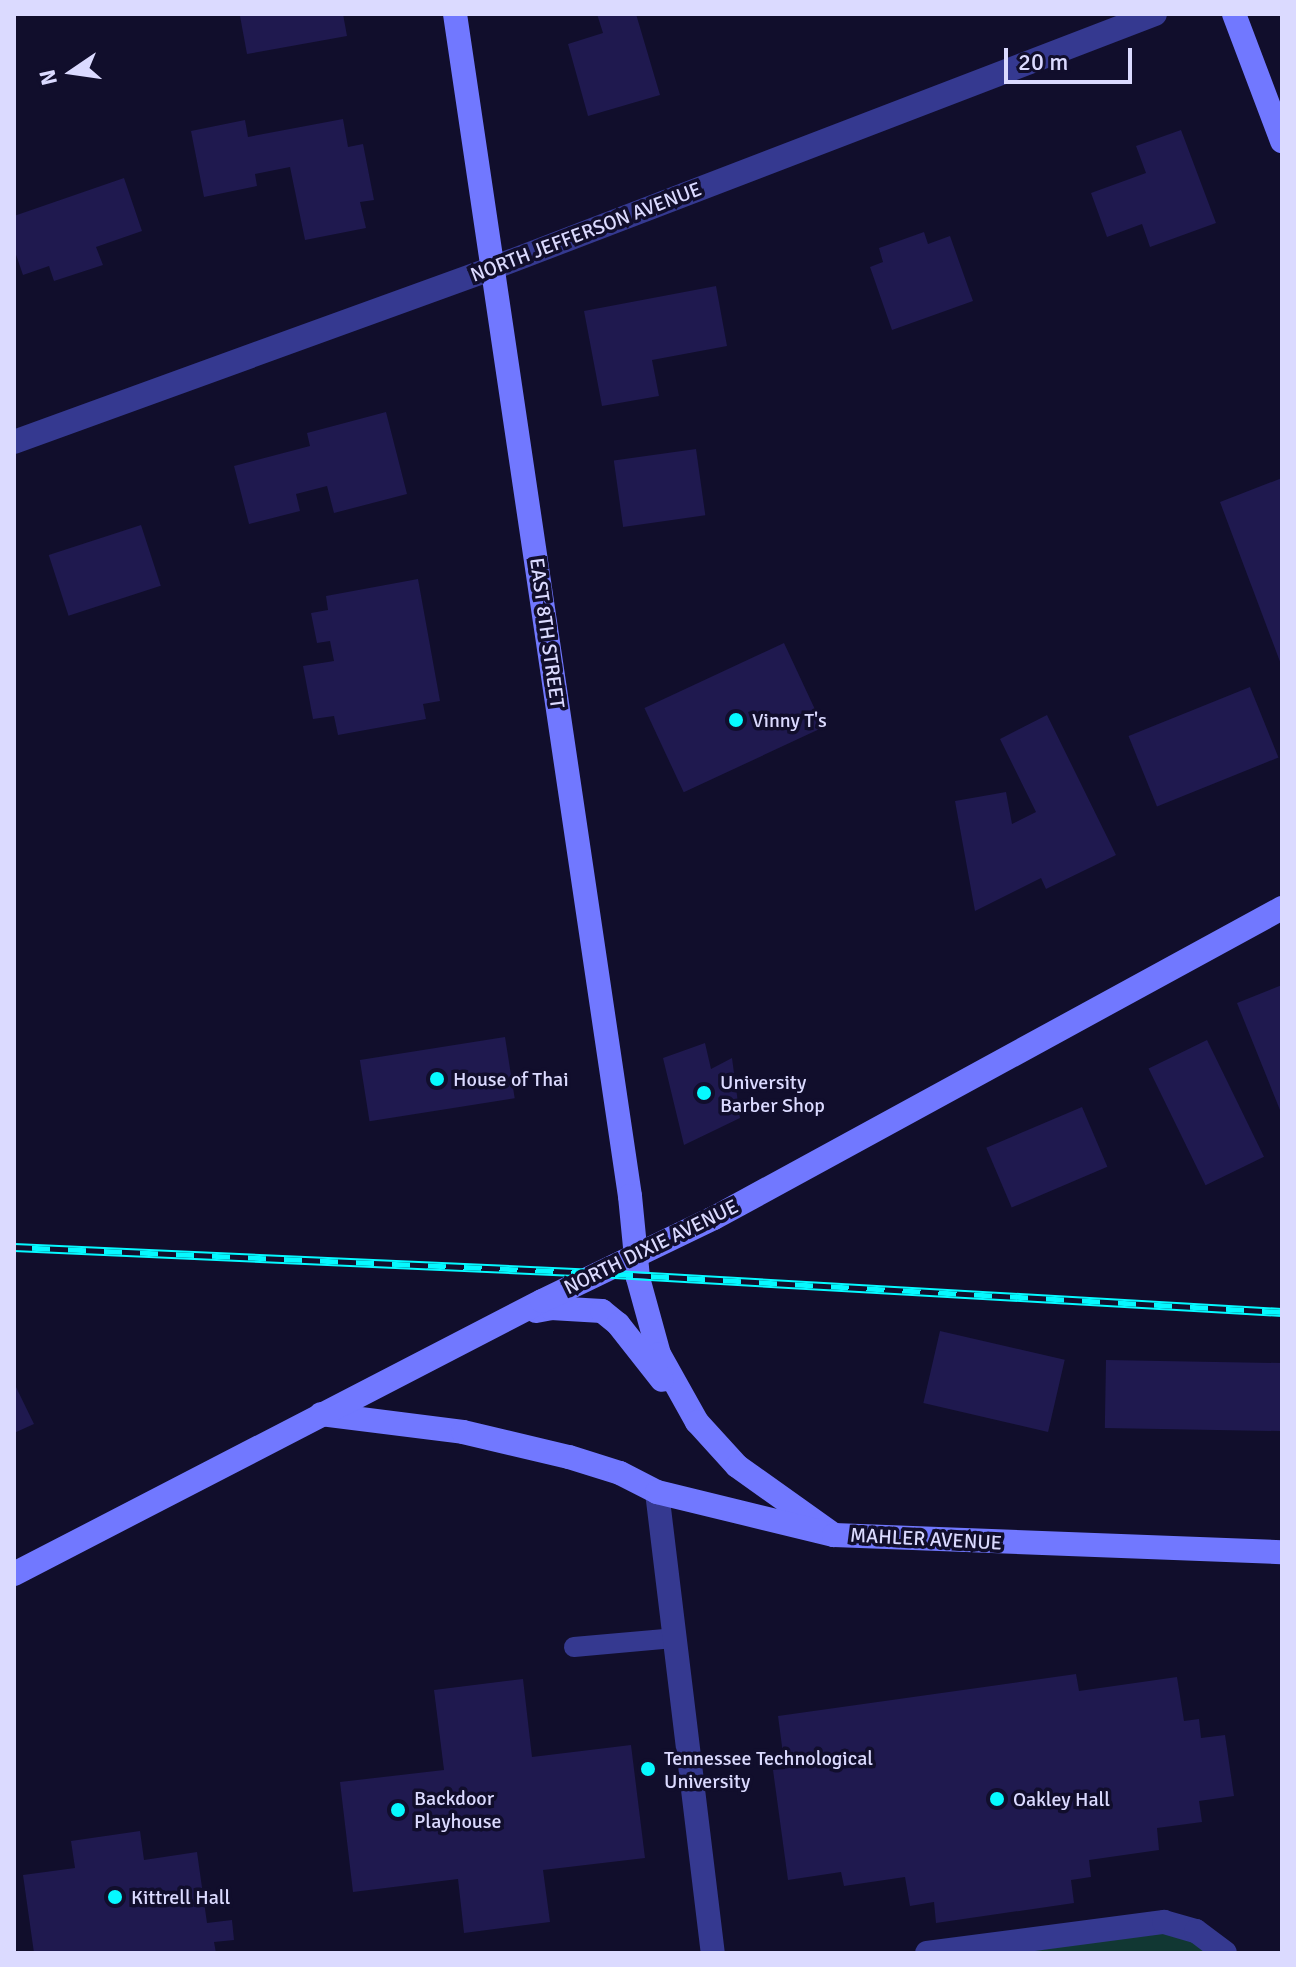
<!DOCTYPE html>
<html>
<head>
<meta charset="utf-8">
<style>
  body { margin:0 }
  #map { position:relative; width:1296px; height:1967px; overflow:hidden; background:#110e2c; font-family:Signika,sans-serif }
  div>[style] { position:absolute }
  .green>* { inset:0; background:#113733 }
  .building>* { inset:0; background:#1f194f; transform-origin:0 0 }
  .lane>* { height:20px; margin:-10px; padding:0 10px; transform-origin:10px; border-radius:10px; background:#353990 }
  .street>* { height:24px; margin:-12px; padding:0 12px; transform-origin:12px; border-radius:12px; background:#353990 }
  .secondary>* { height:24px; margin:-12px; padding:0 12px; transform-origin:12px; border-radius:12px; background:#7178ff }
  .rail>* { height:9px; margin-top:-4.5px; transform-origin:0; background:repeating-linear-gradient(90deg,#110e2c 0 18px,#06f9ff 0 36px); box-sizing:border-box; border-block:2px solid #06f9ff }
  .dots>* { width:22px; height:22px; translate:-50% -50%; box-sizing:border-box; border:4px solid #110e2c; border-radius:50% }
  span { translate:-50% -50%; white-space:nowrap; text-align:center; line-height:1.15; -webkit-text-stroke:7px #110e2c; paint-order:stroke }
  .street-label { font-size:20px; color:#dbdaff }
  .poi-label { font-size:20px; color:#dbdaff }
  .left { translate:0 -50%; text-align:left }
  .frame { position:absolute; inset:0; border:16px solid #dbdaff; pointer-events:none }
  .north { position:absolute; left:32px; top:32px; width:80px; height:80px; -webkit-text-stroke:6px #110e2c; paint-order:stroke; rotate:257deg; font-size:22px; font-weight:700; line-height:32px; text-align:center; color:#dbdaff }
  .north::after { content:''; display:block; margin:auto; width:28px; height:36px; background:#dbdaff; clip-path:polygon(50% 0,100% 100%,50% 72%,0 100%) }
  .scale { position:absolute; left:1004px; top:48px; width:128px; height:36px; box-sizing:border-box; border:4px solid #dbdaff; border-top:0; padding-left:10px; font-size:24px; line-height:28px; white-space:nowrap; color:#dbdaff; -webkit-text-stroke:6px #110e2c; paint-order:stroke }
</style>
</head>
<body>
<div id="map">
  <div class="green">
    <i style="clip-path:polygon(1164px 1922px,1225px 1953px,927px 1953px)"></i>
  </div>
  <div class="building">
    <i style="clip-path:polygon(248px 14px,343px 14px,347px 36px,247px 54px,240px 16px)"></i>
    <i style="clip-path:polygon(597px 14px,636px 14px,660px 95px,588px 116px,568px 44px,603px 33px)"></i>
    <i style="clip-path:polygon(343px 119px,348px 147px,363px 144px,374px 200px,360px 202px,366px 228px,305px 240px,290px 167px,255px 174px,257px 186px,204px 197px,191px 131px,245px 120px,248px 137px)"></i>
    <i style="clip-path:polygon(1181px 130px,1216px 223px,1150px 247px,1142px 224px,1107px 237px,1091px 193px,1146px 173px,1136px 146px)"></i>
    <i style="clip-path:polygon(124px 178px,142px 231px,96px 247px,103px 265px,54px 281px,49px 266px,23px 275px,14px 249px,14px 216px)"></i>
    <i style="clip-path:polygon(924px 232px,928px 244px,950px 236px,973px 301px,892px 330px,870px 267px,883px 262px,879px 248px)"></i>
    <i style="clip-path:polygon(716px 286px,727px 346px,652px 360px,659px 396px,602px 406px,584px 311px)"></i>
    <i style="clip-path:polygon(386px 412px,407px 494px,334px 513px,327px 486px,296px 494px,300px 511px,249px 524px,234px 466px,310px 446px,307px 433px)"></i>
    <i style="left:696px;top:449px;width:67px;height:83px;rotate:82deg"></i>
    <i style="clip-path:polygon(1282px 478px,1282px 667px,1220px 502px)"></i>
    <i style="left:141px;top:525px;width:64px;height:97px;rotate:72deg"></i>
    <i style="clip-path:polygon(418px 579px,440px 701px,423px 704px,426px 719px,338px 735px,334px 716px,313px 719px,303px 666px,334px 661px,330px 641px,317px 643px,311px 613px,328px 610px,326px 596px)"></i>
    <i style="left:784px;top:643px;width:93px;height:154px;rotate:65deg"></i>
    <i style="left:1250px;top:687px;width:76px;height:131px;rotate:68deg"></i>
    <i style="clip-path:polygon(1047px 715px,1116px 855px,1046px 889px,1041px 878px,975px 911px,955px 801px,1006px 792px,1012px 824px,1036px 812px,1000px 739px)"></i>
    <i style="clip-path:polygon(1282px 985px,1282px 1115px,1237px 1003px)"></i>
    <i style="left:505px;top:1037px;width:62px;height:147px;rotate:81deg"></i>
    <i style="left:1207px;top:1040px;width:130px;height:65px;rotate:64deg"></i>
    <i style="clip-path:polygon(705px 1043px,711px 1069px,732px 1058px,740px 1118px,684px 1145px,663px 1058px)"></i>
    <i style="left:1082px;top:1107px;width:65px;height:104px;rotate:67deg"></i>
    <i style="left:940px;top:1331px;width:128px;height:74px;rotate:13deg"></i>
    <i style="left:1106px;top:1360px;width:176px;height:68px;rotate:1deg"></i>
    <i style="clip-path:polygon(14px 1383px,34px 1424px,14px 1433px)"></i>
    <i style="clip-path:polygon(1076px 1674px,1079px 1691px,1177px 1677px,1184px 1721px,1199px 1719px,1201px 1738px,1225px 1735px,1234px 1796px,1199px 1801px,1202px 1822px,1157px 1828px,1159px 1850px,1089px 1860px,1091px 1877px,1071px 1880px,1074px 1903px,936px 1923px,934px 1902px,910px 1906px,905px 1877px,844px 1886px,841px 1872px,788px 1880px,773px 1770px,785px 1769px,778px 1716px)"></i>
    <i style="clip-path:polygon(523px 1679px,532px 1757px,631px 1745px,645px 1858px,543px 1870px,550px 1922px,464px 1933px,458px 1879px,353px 1892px,340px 1782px,444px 1770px,434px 1690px)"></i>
    <i style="clip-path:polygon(140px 1831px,144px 1860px,197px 1852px,207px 1923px,232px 1920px,234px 1940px,214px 1942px,216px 1953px,34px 1953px,23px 1875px,75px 1868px,71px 1841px)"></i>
  </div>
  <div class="lane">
    <i style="left:574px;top:1647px;width:100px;rotate:-5.1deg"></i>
  </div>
  <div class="street">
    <i style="left:14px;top:442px;width:510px;rotate:-19.96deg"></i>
    <i style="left:493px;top:268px;width:709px;rotate:-20.99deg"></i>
    <i style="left:657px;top:1492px;width:464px;rotate:83.1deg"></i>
    <i style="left:927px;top:1953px;width:239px;rotate:-7.5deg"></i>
    <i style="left:1164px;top:1922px;width:33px;rotate:16deg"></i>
    <i style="left:1196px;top:1931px;width:36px;rotate:37deg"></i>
  </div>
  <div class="secondary">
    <i style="left:455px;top:14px;width:1195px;rotate:81.58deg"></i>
    <i style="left:630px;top:1196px;width:82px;rotate:84.4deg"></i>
    <i style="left:638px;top:1278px;width:79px;rotate:74.6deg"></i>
    <i style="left:659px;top:1354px;width:78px;rotate:60.8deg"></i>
    <i style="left:697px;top:1422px;width:59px;rotate:47.7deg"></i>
    <i style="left:737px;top:1466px;width:119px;rotate:35.4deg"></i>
    <i style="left:1234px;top:14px;width:136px;rotate:69.3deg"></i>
    <i style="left:536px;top:1311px;width:15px;rotate:-11deg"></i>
    <i style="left:551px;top:1308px;width:51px;rotate:3.4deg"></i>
    <i style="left:602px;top:1311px;width:21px;rotate:39deg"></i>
    <i style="left:618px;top:1324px;width:71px;rotate:51.8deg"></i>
    <i style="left:321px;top:1414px;width:143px;rotate:7.2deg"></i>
    <i style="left:463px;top:1432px;width:109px;rotate:13.3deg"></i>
    <i style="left:569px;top:1457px;width:53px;rotate:17.4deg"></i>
    <i style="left:620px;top:1473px;width:42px;rotate:27.2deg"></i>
    <i style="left:657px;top:1492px;width:182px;rotate:13.7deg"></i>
    <i style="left:834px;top:1535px;width:448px;rotate:2.2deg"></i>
    <i style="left:14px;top:1574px;width:594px;rotate:-27.34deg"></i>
    <i style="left:542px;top:1301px;width:191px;rotate:-25.8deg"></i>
    <i style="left:714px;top:1218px;width:647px;rotate:-28.62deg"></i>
  </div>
  <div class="rail">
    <i style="left:14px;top:1247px;width:584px;rotate:2.55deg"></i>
    <i style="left:597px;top:1273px;width:686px;rotate:3.26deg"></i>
  </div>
  <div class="dots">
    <i style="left:736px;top:720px;background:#06f9ff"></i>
    <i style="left:437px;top:1079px;background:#06f9ff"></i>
    <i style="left:704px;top:1093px;background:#06f9ff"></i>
    <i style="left:648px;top:1769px;background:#06f9ff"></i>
    <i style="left:997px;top:1799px;background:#06f9ff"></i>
    <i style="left:398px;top:1810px;background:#06f9ff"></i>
    <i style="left:115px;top:1897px;background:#06f9ff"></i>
  </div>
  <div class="street-label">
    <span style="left:586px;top:232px;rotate:-21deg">NORTH JEFFERSON AVENUE</span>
    <span style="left:547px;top:633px;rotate:82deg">EAST 8TH STREET</span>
    <span style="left:651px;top:1247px;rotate:-26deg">NORTH DIXIE AVENUE</span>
    <span style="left:926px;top:1539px;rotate:3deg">MAHLER AVENUE</span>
  </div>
  <div class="poi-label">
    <span class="left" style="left:752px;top:720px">Vinny T's</span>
    <span class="left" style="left:453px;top:1079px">House of Thai</span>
    <span class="left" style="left:720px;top:1094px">University<br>Barber Shop</span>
    <span class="left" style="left:664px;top:1770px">Tennessee Technological<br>University</span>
    <span class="left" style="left:414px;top:1810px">Backdoor<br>Playhouse</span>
    <span class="left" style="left:1013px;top:1799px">Oakley Hall</span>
    <span class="left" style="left:131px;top:1897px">Kittrell Hall</span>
  </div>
  <div class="frame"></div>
  <div class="north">N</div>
  <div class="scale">20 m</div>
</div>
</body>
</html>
